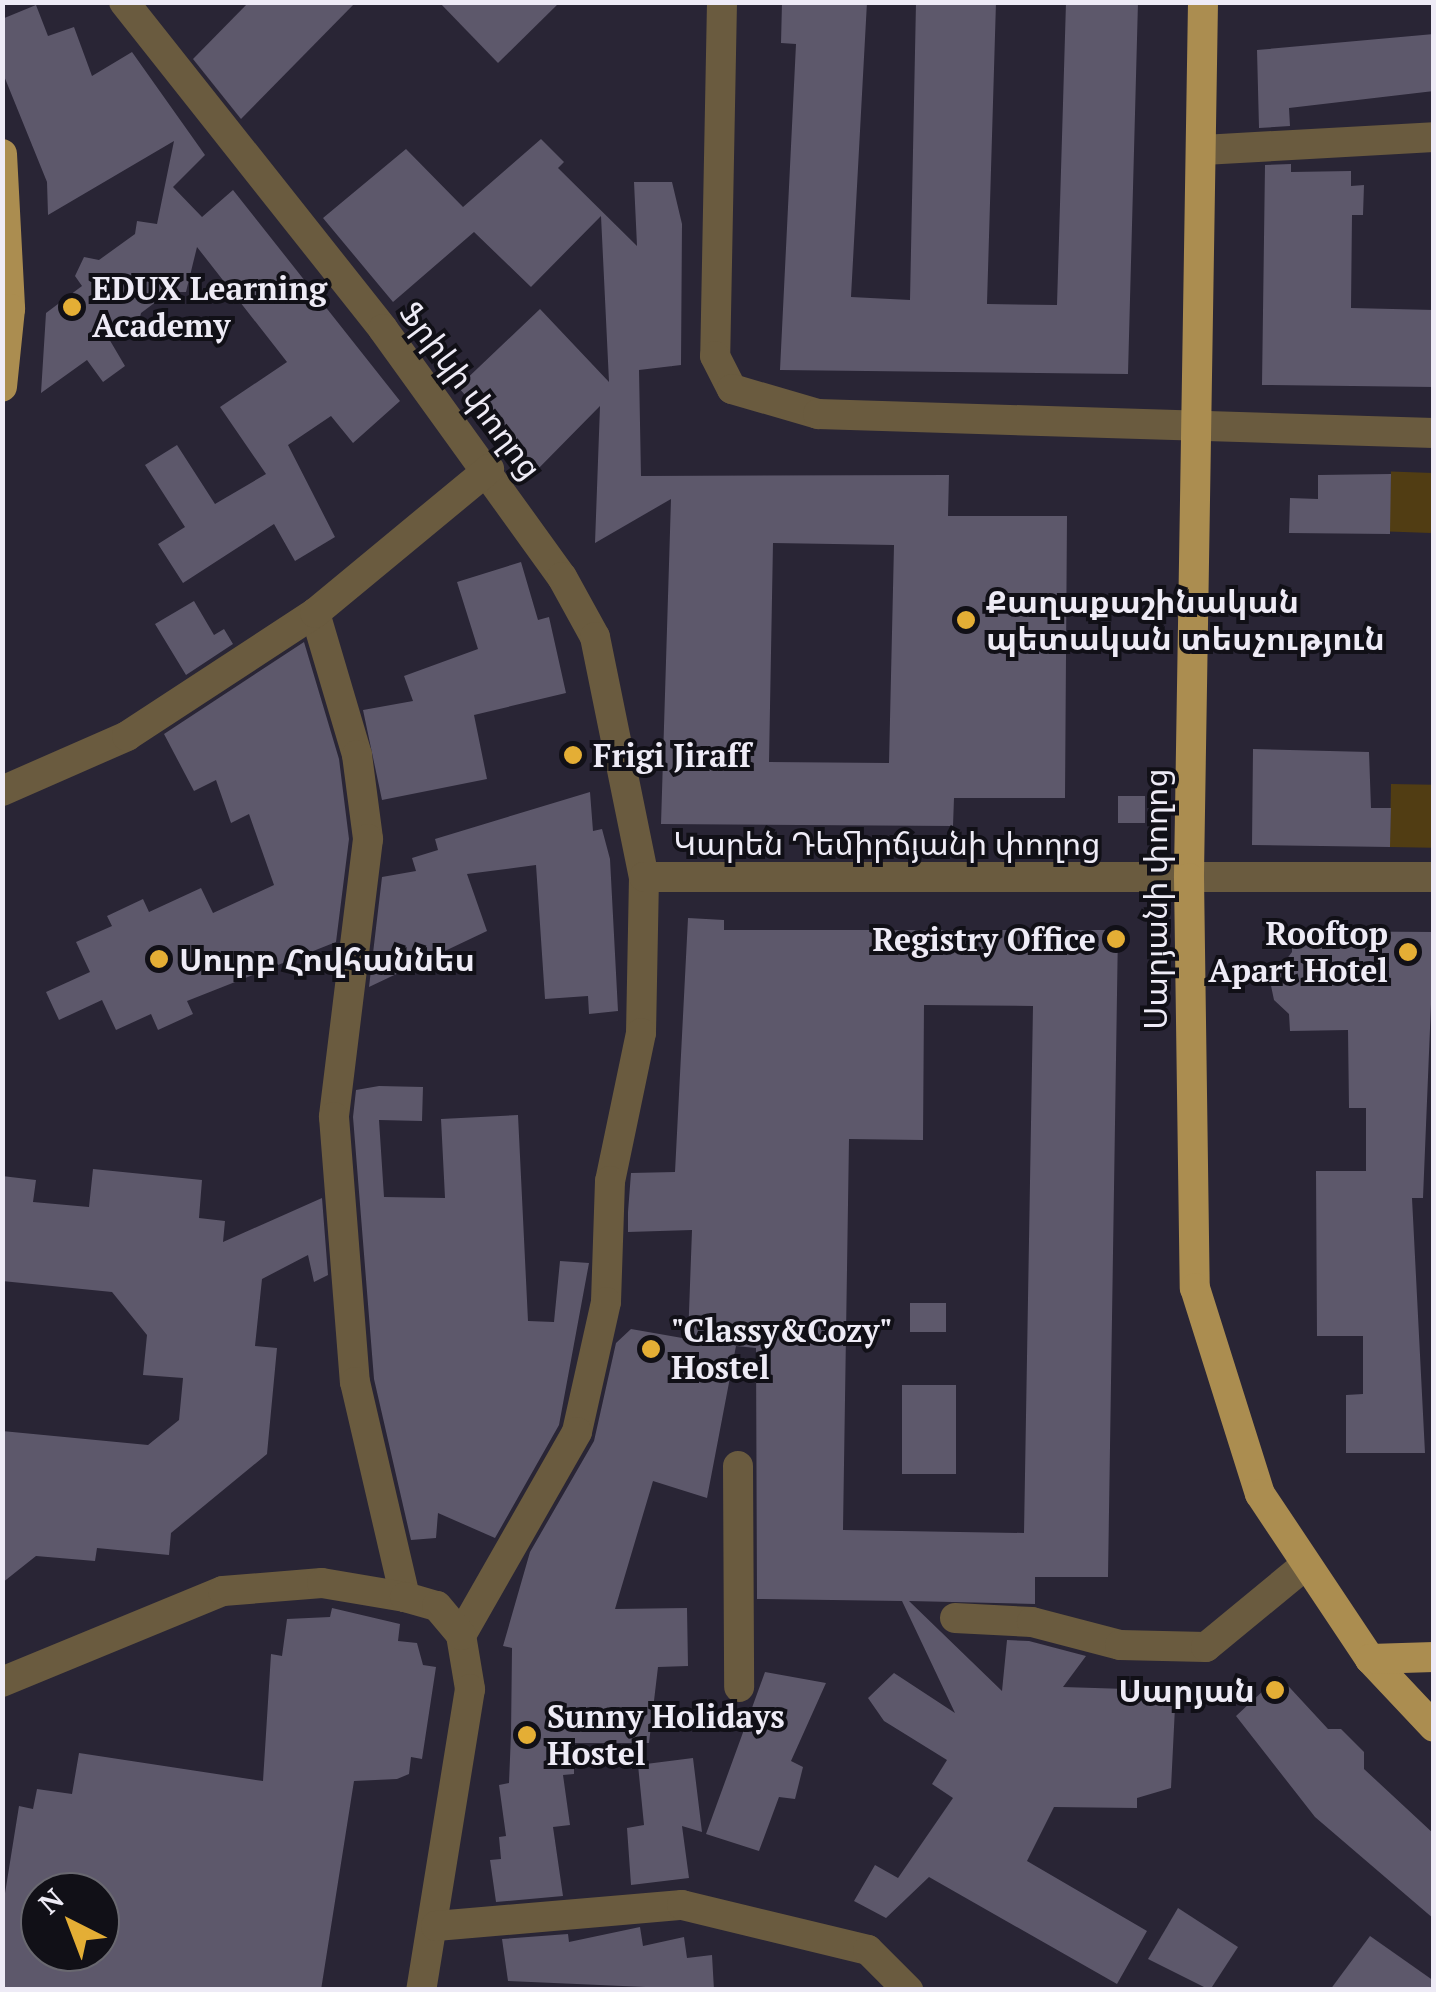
<!DOCTYPE html>
<html>
<head>
<meta charset="utf-8">
<style>
  body { margin:0 }
  #map { position:relative; width:1436px; height:1992px; overflow:hidden; background:#292535; font-family:"PT Serif","Noto Sans Armenian",serif }
  div>[style] { position:absolute }
  .green>* { inset:0; background:#513d13; transform-origin:0 0 }
  .building>* { inset:0; background:#5d586b; transform-origin:0 0 }
  .minor>* { height:30px; margin:-15px; padding:0 15px; transform-origin:15px; border-radius:15px; background:#6a5b3f }
  .major>* { height:30px; margin:-15px; padding:0 15px; transform-origin:15px; border-radius:15px; background:#ab8d50 }
  .dots>* { width:28px; height:28px; translate:-50% -50%; box-sizing:border-box; border:5px solid #111017; border-radius:50% }
  span { translate:-50% -50%; white-space:nowrap; text-align:center; line-height:1.15; -webkit-text-stroke:8px #111017; paint-order:stroke }
  .poi-label { font-size:32px; color:#eeebf6; font-weight:700 }
  .left { translate:0 -50%; text-align:left }
  .right { translate:-100% -50%; text-align:right }
  .street-label { font-size:32px; color:#eeebf6 }
  .frame { position:absolute; inset:0; border:5px solid #eeebf6; pointer-events:none }
  .north { position:absolute; left:20px; top:1872px; width:100px; height:100px; box-sizing:border-box; background:#111017; border:2px solid #696870; border-radius:50%; rotate:318deg; font-size:28px; font-weight:700; line-height:40px; text-align:center; color:#eeebf6 }
  .north::after { content:''; display:block; margin:auto; width:35px; height:45px; background:#e4ae35; clip-path:polygon(50% 0,100% 100%,50% 72%,0 100%) }
</style>
</head>
<body>
<div id="map">
  <div class="green">
    <i style="left:1433px;top:473px;width:60px;height:42px;rotate:92deg"></i>
    <i style="left:1391px;top:784px;width:42px;height:63px;rotate:1deg"></i>
  </div>
  <div class="building">
    <i style="clip-path:polygon(249px 2px,356px 2px,241px 119px,193px 59px)"></i>
    <i style="clip-path:polygon(439px 2px,560px 2px,498px 63px)"></i>
    <i style="clip-path:polygon(782px 2px,867px 2px,851px 297px,910px 300px,916px 2px,996px 2px,987px 304px,1057px 305px,1066px 2px,1138px 2px,1128px 374px,780px 370px,796px 44px,781px 43px)"></i>
    <i style="clip-path:polygon(36px 5px,48px 36px,74px 27px,92px 76px,132px 52px,205px 155px,173px 187px,202px 217px,233px 190px,400px 401px,353px 443px,331px 416px,288px 445px,335px 537px,295px 561px,274px 524px,183px 583px,158px 544px,185px 527px,145px 465px,177px 445px,215px 504px,266px 474px,220px 407px,287px 362px,197px 247px,186px 292px,169px 292px,141px 313px,136px 333px,102px 327px,125px 366px,103px 382px,87px 360px,41px 393px,46px 313px,82px 286px,75px 276px,84px 257px,99px 260px,135px 234px,137px 221px,157px 224px,174px 141px,48px 215px,47px 182px,2px 71px,2px 19px)"></i>
    <i style="clip-path:polygon(1434px 34px,1434px 91px,1289px 108px,1290px 126px,1259px 128px,1257px 50px)"></i>
    <i style="clip-path:polygon(evenodd,541px 139px,564px 162px,558px 168px,637px 246px,634px 182px,672px 182px,682px 224px,681px 365px,639px 370px,641px 476px,949px 475px,948px 516px,1067px 516px,1065px 798px,954px 798px,953px 826px,661px 824px,671px 499px,595px 543px,600px 406px,534px 473px,458px 387px,540px 309px,609px 382px,601px 216px,531px 287px,474px 232px,393px 302px,323px 218px,406px 149px,463px 207px,541px 139px,773px 543px,894px 545px,889px 763px,769px 762px,773px 543px)"></i>
    <i style="clip-path:polygon(1291px 164px,1291px 172px,1351px 171px,1351px 186px,1364px 185px,1363px 215px,1352px 215px,1351px 308px,1434px 310px,1434px 387px,1262px 385px,1265px 165px)"></i>
    <i style="clip-path:polygon(1391px 474px,1390px 534px,1289px 533px,1290px 498px,1318px 499px,1318px 475px)"></i>
    <i style="clip-path:polygon(521px 562px,538px 620px,549px 617px,566px 693px,474px 715px,487px 779px,382px 800px,363px 710px,413px 701px,404px 676px,478px 649px,457px 582px)"></i>
    <i style="clip-path:polygon(194px 601px,214px 635px,224px 629px,233px 644px,186px 675px,155px 624px)"></i>
    <i style="clip-path:polygon(304px 642px,339px 759px,349px 839px,336px 942px,187px 1001px,193px 1014px,158px 1030px,151px 1014px,116px 1030px,102px 1000px,59px 1020px,46px 992px,90px 972px,76px 942px,112px 926px,107px 916px,143px 899px,149px 912px,201px 888px,213px 913px,274px 885px,249px 814px,231px 823px,216px 780px,194px 791px,164px 734px)"></i>
    <i style="clip-path:polygon(1253px 749px,1369px 752px,1371px 808px,1391px 808px,1390px 847px,1252px 845px)"></i>
    <i style="clip-path:polygon(590px 792px,593px 831px,602px 829px,610px 859px,618px 1011px,589px 1014px,588px 996px,545px 999px,536px 865px,467px 874px,487px 931px,369px 987px,382px 877px,416px 871px,412px 858px,438px 850px,435px 839px)"></i>
    <i style="left:1118px;top:796px;width:27px;height:27px"></i>
    <i style="clip-path:polygon(evenodd,688px 918px,724px 920px,724px 930px,1118px 930px,1108px 1577px,1035px 1577px,1035px 1604px,909px 1601px,1002px 1691px,1007px 1640px,1029px 1641px,1086px 1656px,1063px 1687px,1158px 1690px,1175px 1707px,1171px 1788px,1137px 1798px,1137px 1808px,1054px 1807px,1027px 1861px,1147px 1931px,1117px 1984px,929px 1877px,886px 1918px,854px 1901px,875px 1865px,898px 1878px,953px 1798px,932px 1784px,947px 1760px,884px 1721px,868px 1698px,894px 1673px,955px 1713px,902px 1601px,757px 1599px,756px 1348px,736px 1346px,707px 1498px,653px 1481px,615px 1609px,687px 1608px,688px 1666px,658px 1667px,649px 1743px,574px 1743px,574px 1774px,563px 1775px,570px 1825px,553px 1827px,563px 1896px,496px 1902px,490px 1860px,501px 1859px,499px 1837px,506px 1836px,499px 1785px,509px 1783px,511px 1734px,512px 1648px,503px 1646px,530px 1552px,594px 1441px,616px 1343px,631px 1329px,688px 1339px,692px 1230px,628px 1232px,628px 1212px,631px 1173px,675px 1172px,688px 918px,924px 1005px,1033px 1006px,1024px 1533px,843px 1530px,849px 1139px,923px 1140px,924px 1005px)"></i>
    <i style="clip-path:polygon(1292px 931px,1434px 932px,1423px 1198px,1412px 1198px,1425px 1453px,1346px 1453px,1346px 1395px,1363px 1394px,1363px 1336px,1317px 1336px,1316px 1171px,1366px 1171px,1366px 1108px,1349px 1108px,1348px 1030px,1290px 1031px,1289px 1014px,1274px 1000px,1270px 981px,1292px 952px)"></i>
    <i style="clip-path:polygon(379px 1086px,423px 1087px,422px 1121px,379px 1120px,384px 1197px,445px 1198px,441px 1119px,518px 1115px,528px 1321px,554px 1322px,560px 1261px,589px 1263px,559px 1425px,495px 1538px,438px 1513px,436px 1538px,411px 1540px,374px 1379px,353px 1117px,356px 1090px)"></i>
    <i style="clip-path:polygon(93px 1169px,202px 1180px,199px 1218px,225px 1221px,223px 1242px,322px 1198px,328px 1275px,314px 1282px,308px 1255px,262px 1279px,255px 1346px,277px 1348px,267px 1454px,171px 1533px,169px 1555px,97px 1548px,95px 1561px,36px 1556px,2px 1583px,2px 1431px,148px 1445px,179px 1420px,183px 1378px,143px 1375px,147px 1335px,112px 1292px,2px 1281px,2px 1176px,36px 1180px,33px 1202px,89px 1207px)"></i>
    <i style="left:910px;top:1303px;width:36px;height:29px"></i>
    <i style="left:902px;top:1385px;width:54px;height:89px"></i>
    <i style="clip-path:polygon(evenodd,332px 1608px,400px 1624px,398px 1641px,417px 1643px,423px 1665px,436px 1667px,422px 1759px,411px 1757px,409px 1774px,397px 1779px,354px 1781px,321px 1990px,2px 1990px,2px 1912px,19px 1806px,33px 1809px,37px 1789px,72px 1794px,79px 1753px,263px 1781px,271px 1654px,282px 1656px,287px 1619px,330px 1617px,332px 1608px,40px 1892px,100px 1892px,100px 1952px,40px 1952px,40px 1892px)"></i>
    <i style="clip-path:polygon(765px 1672px,826px 1683px,791px 1761px,803px 1767px,795px 1799px,779px 1797px,759px 1851px,706px 1834px)"></i>
    <i style="clip-path:polygon(1279px 1676px,1328px 1729px,1341px 1729px,1364px 1752px,1364px 1769px,1434px 1834px,1434px 1919px,1315px 1817px,1236px 1716px)"></i>
    <i style="clip-path:polygon(693px 1758px,702px 1832px,682px 1826px,689px 1878px,631px 1885px,627px 1828px,644px 1825px,638px 1765px)"></i>
    <i style="clip-path:polygon(1178px 1908px,1238px 1947px,1210px 1990px,1148px 1959px)"></i>
    <i style="clip-path:polygon(640px 1927px,643px 1946px,684px 1937px,687px 1958px,712px 1955px,714px 1990px,508px 1981px,502px 1939px,568px 1934px,569px 1942px)"></i>
    <i style="clip-path:polygon(1370px 1936px,1434px 1981px,1434px 1990px,1330px 1990px)"></i>
  </div>
  <div class="minor">
    <i style="left:124px;top:2px;width:417px;rotate:51.6deg"></i>
    <i style="left:383px;top:329px;width:306px;rotate:54.2deg"></i>
    <i style="left:562px;top:577px;width:68px;rotate:61.2deg"></i>
    <i style="left:595px;top:637px;width:245px;rotate:78.5deg"></i>
    <i style="left:644px;top:877px;width:156px;rotate:91.1deg"></i>
    <i style="left:641px;top:1033px;width:151px;rotate:101.8deg"></i>
    <i style="left:610px;top:1181px;width:121px;rotate:91.9deg"></i>
    <i style="left:606px;top:1302px;width:133px;rotate:102.6deg"></i>
    <i style="left:577px;top:1432px;width:234px;rotate:119.7deg"></i>
    <i style="left:461px;top:1635px;width:55px;rotate:80.5deg"></i>
    <i style="left:470px;top:1689px;width:305px;rotate:99.2deg"></i>
    <i style="left:722px;top:2px;width:354px;rotate:91.1deg"></i>
    <i style="left:715px;top:356px;width:37px;rotate:63deg"></i>
    <i style="left:732px;top:389px;width:90px;rotate:16.2deg"></i>
    <i style="left:818px;top:414px;width:616px;rotate:1.77deg"></i>
    <i style="left:1203px;top:150px;width:231px;rotate:-3.2deg"></i>
    <i style="left:315px;top:613px;width:148px;rotate:73.5deg"></i>
    <i style="left:357px;top:755px;width:85px;rotate:82.5deg"></i>
    <i style="left:368px;top:839px;width:280px;rotate:97deg"></i>
    <i style="left:334px;top:1117px;width:266px;rotate:85.5deg"></i>
    <i style="left:355px;top:1382px;width:221px;rotate:76.9deg"></i>
    <i style="left:2px;top:791px;width:137px;rotate:-23.7deg"></i>
    <i style="left:127px;top:736px;width:225px;rotate:-33.2deg"></i>
    <i style="left:315px;top:613px;width:226px;rotate:-39.6deg"></i>
    <i style="left:644px;top:877px;width:790px"></i>
    <i style="left:738px;top:1466px;width:221px;rotate:89.7deg"></i>
    <i style="left:955px;top:1618px;width:77px;rotate:3deg"></i>
    <i style="left:1032px;top:1622px;width:91px;rotate:14.6deg"></i>
    <i style="left:1120px;top:1645px;width:86px;rotate:1.3deg"></i>
    <i style="left:1206px;top:1647px;width:126px;rotate:-39.5deg"></i>
    <i style="left:2px;top:1682px;width:239px;rotate:-22.4deg"></i>
    <i style="left:223px;top:1591px;width:99px;rotate:-4.6deg"></i>
    <i style="left:322px;top:1583px;width:84px;rotate:9.6deg"></i>
    <i style="left:405px;top:1597px;width:33px;rotate:16deg"></i>
    <i style="left:437px;top:1606px;width:38px;rotate:50deg"></i>
    <i style="left:436px;top:1926px;width:247px;rotate:-4.9deg"></i>
    <i style="left:682px;top:1905px;width:191px;rotate:13.6deg"></i>
    <i style="left:868px;top:1950px;width:57px;rotate:45deg"></i>
  </div>
  <div class="major">
    <i style="left:1203px;top:2px;width:876px;rotate:90.92deg"></i>
    <i style="left:1189px;top:878px;width:410px;rotate:89.2deg"></i>
    <i style="left:1195px;top:1288px;width:216px;rotate:72.5deg"></i>
    <i style="left:1260px;top:1494px;width:198px;rotate:56.3deg"></i>
    <i style="left:1370px;top:1659px;width:93px;rotate:46.7deg"></i>
    <i style="left:2px;top:154px;width:155px;rotate:87deg"></i>
    <i style="left:10px;top:309px;width:78px;rotate:95.9deg"></i>
    <i style="left:1370px;top:1659px;width:64px;rotate:-1.8deg"></i>
  </div>
  <div class="dots">
    <i style="left:72px;top:307px;background:#e4ae35"></i>
    <i style="left:966px;top:620px;background:#e4ae35"></i>
    <i style="left:573px;top:755px;background:#e4ae35"></i>
    <i style="left:1116px;top:939px;background:#e4ae35"></i>
    <i style="left:1408px;top:952px;background:#e4ae35"></i>
    <i style="left:159px;top:959px;background:#e4ae35"></i>
    <i style="left:651px;top:1349px;background:#e4ae35"></i>
    <i style="left:1275px;top:1690px;background:#e4ae35"></i>
    <i style="left:527px;top:1735px;background:#e4ae35"></i>
  </div>
  <div class="poi-label">
    <span class="left" style="left:92px;top:307px">EDUX Learning<br>Academy</span>
    <span class="left" style="left:986px;top:620px">Քաղաքաշինական<br>պետական տեսչություն</span>
    <span class="left" style="left:593px;top:755px">Frigi Jiraff</span>
    <span class="right" style="left:1388px;top:952px">Rooftop<br>Apart Hotel</span>
    <span class="right" style="left:1096px;top:939px">Registry Office</span>
    <span class="left" style="left:179px;top:959px">Սուրբ Հովհաննես</span>
    <span class="left" style="left:671px;top:1349px">"Classy&amp;Cozy"<br>Hostel</span>
    <span class="right" style="left:1255px;top:1690px">Սարյան</span>
    <span class="left" style="left:547px;top:1735px">Sunny Holidays<br>Hostel</span>
  </div>
  <div class="street-label">
    <span style="left:471px;top:390px;rotate:53deg">Ֆրիկի փողոց</span>
    <span style="left:887px;top:843px">Կարեն Դեմիրճյանի փողոց</span>
    <span style="left:1155px;top:899px;rotate:-90deg">Սարյանի փողոց</span>
  </div>
  <div class="frame"></div>
  <div class="north">N</div>
</div>
</body>
</html>
